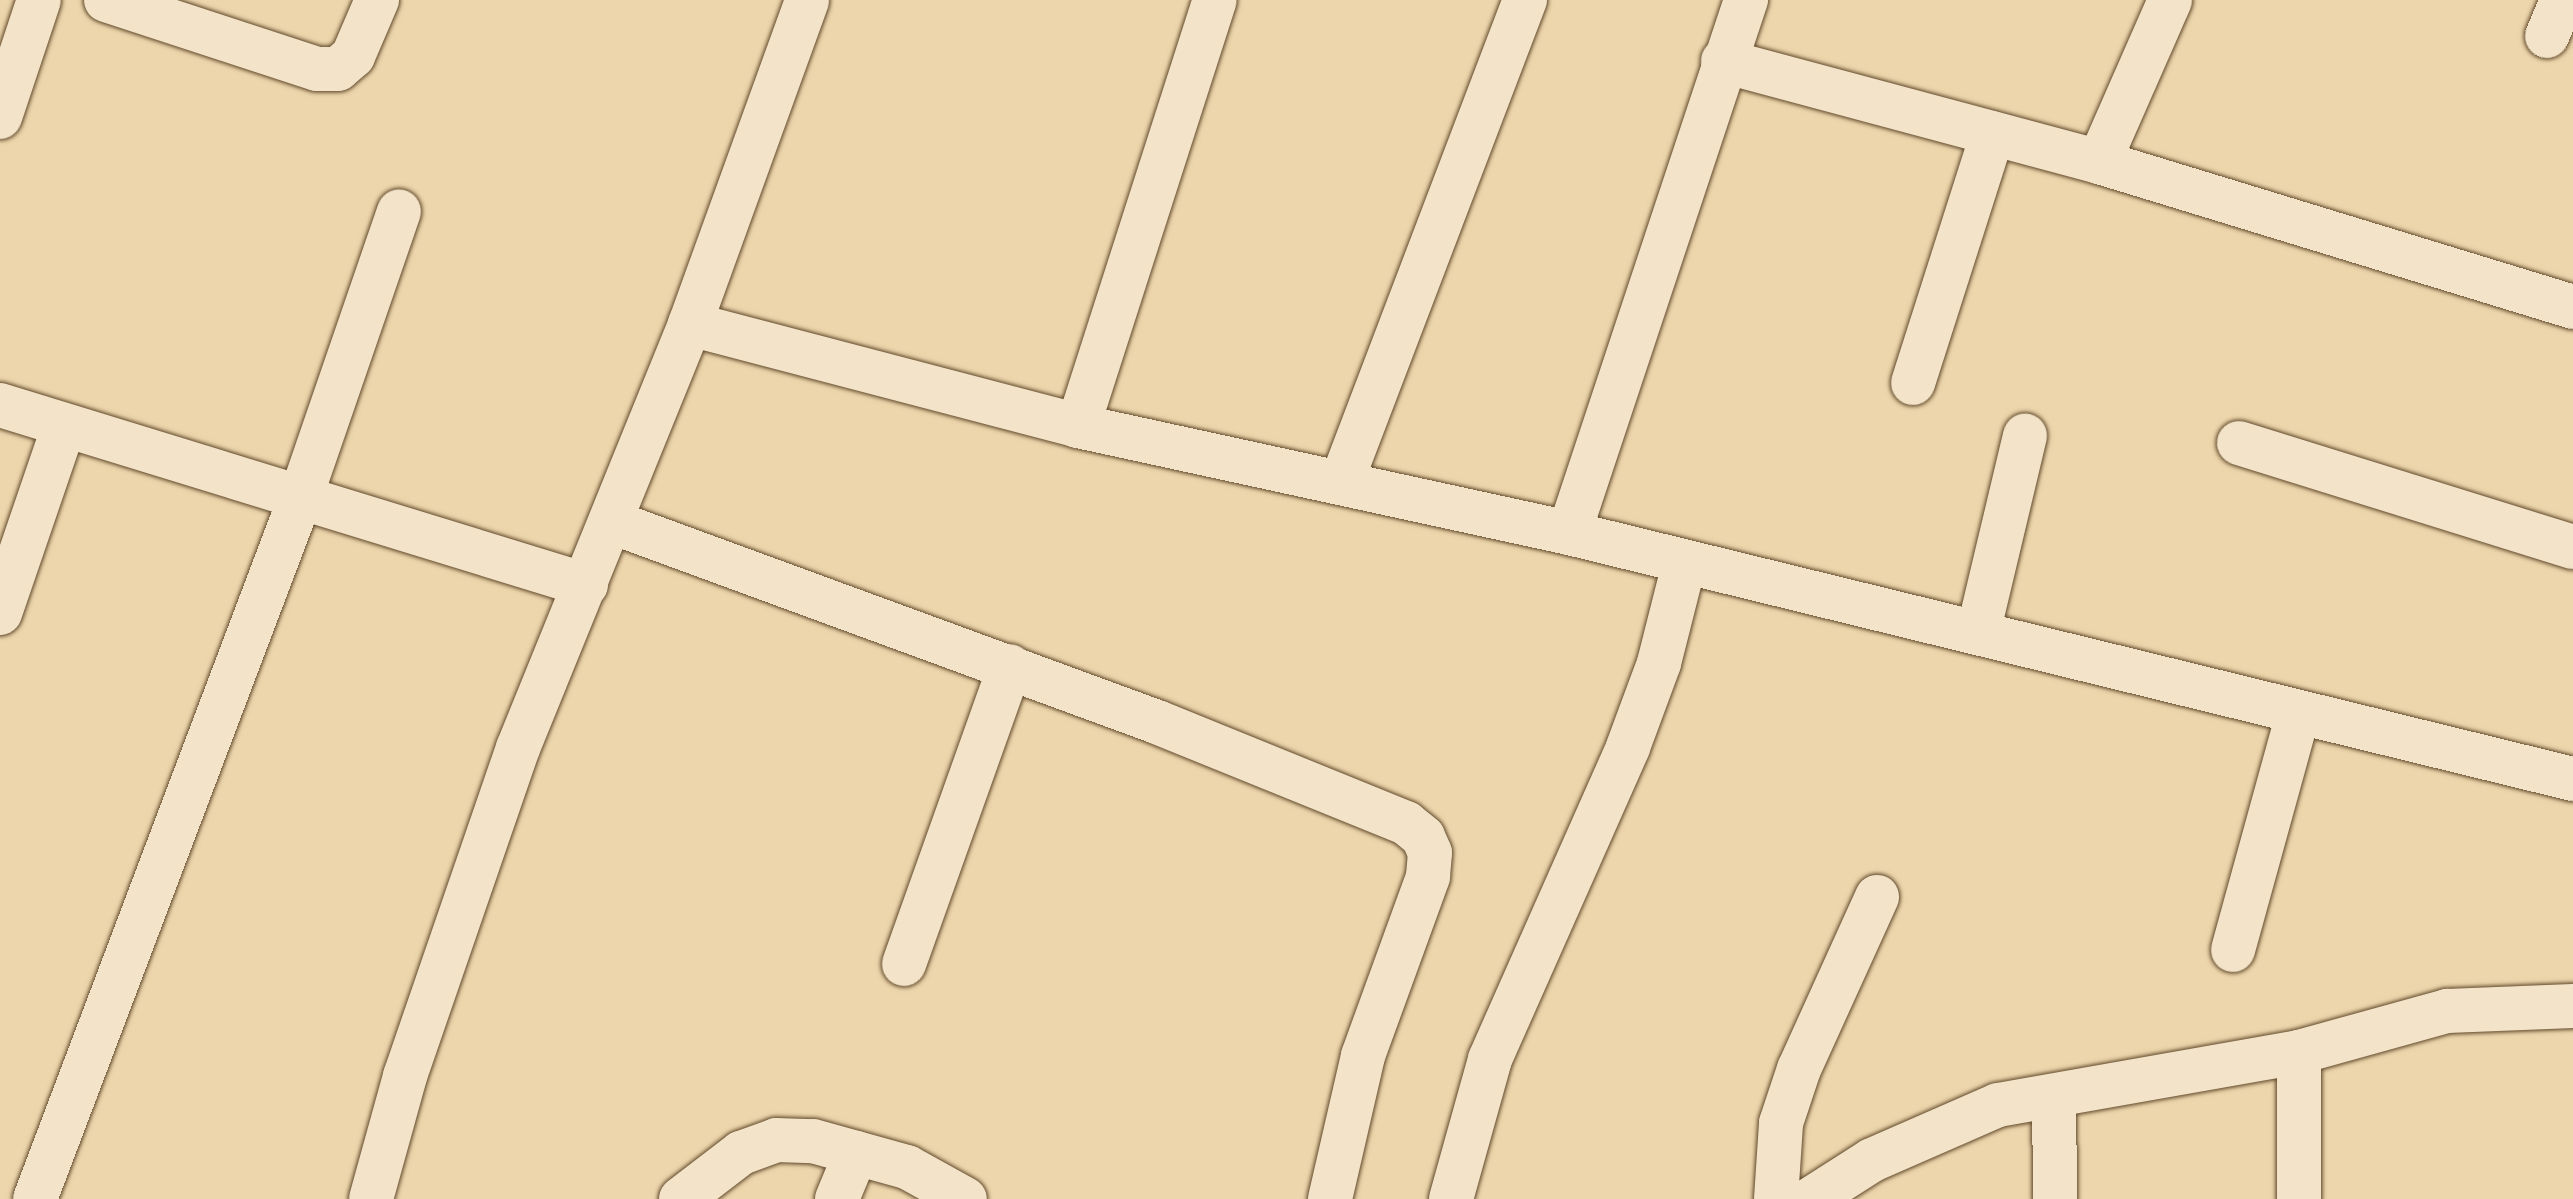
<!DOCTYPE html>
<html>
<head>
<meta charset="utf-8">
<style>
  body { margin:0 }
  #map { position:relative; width:2573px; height:1199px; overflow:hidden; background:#edd6ac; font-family:"Gentium Book Plus",serif }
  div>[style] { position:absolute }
  .roads { filter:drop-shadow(0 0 2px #61492b) drop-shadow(0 0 2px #61492b) }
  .minor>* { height:44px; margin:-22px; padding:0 22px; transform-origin:22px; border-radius:22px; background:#f3e4c9 }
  span { translate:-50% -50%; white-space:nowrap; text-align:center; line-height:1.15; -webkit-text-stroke:7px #f3e4c9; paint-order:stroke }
</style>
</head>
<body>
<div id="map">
  <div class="roads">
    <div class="minor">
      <i style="left:106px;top:0;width:222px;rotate:18.1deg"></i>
      <i style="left:317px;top:69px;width:21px"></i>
      <i style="left:338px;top:69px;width:20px;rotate:-41deg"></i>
      <i style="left:353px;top:56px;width:61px;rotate:-66.8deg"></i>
      <i style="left:2547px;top:36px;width:39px;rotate:-67deg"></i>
      <i style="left:1723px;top:61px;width:389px;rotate:15deg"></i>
      <i style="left:2099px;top:162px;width:496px;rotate:17deg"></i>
      <i style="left:0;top:117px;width:123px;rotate:-71.6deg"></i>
      <i style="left:2099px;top:162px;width:177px;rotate:-66.3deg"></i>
      <i style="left:690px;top:324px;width:401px;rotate:14.7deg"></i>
      <i style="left:1078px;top:426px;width:503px;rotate:12.29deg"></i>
      <i style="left:1569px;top:533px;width:1034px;rotate:13.77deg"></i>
      <i style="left:1913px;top:383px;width:262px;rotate:-72.3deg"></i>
      <i style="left:0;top:405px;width:613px;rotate:17.08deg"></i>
      <i style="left:1078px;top:426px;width:447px;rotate:-72.2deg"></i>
      <i style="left:2239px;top:443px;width:350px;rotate:17.3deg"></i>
      <i style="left:1341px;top:483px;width:517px;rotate:-69.15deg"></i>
      <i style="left:612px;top:522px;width:581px;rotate:20.15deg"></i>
      <i style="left:1157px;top:722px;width:269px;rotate:22.1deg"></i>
      <i style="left:1406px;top:823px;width:22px;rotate:39deg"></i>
      <i style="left:1423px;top:837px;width:17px;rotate:66deg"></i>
      <i style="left:1430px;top:853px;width:24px;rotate:95deg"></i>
      <i style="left:1428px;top:877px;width:190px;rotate:110deg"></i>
      <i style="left:1363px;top:1056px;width:147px;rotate:103deg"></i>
      <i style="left:1569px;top:533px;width:562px;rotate:-71.63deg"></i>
      <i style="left:0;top:613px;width:198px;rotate:-71.1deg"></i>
      <i style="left:1978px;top:633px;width:203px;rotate:-76.6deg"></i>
      <i style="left:2233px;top:950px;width:245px;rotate:-74.6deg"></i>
      <i style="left:904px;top:964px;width:316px;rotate:-70.4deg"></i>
      <i style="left:2299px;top:1052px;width:147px;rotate:90deg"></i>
      <i style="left:2054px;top:1096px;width:103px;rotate:89.4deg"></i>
      <i style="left:35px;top:1199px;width:752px;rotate:-69.27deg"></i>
      <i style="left:301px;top:496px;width:301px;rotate:-71deg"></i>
      <i style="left:371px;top:1199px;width:128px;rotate:-74.5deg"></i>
      <i style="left:405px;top:1076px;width:347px;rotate:-71deg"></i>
      <i style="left:518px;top:748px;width:458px;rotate:-67.9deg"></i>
      <i style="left:690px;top:324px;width:344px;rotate:-70.1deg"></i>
      <i style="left:681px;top:1199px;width:76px;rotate:-37.5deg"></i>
      <i style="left:741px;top:1153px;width:37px;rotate:-20deg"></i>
      <i style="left:776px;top:1140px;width:37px;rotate:2deg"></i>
      <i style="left:813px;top:1141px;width:98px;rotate:15.5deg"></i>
      <i style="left:907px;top:1167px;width:66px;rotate:28.9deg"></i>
      <i style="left:837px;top:1199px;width:50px;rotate:-67.6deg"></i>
      <i style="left:1451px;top:1199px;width:145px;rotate:-74.4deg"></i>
      <i style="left:1490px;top:1059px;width:341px;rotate:-66.1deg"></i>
      <i style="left:1628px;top:747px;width:90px;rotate:-69.7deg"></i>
      <i style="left:1659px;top:663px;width:102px;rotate:-75.8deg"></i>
      <i style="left:1776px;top:1199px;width:76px;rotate:-86.2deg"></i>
      <i style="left:1781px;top:1123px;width:57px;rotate:-71.6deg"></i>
      <i style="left:1799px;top:1069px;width:189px;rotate:-65.6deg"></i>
      <i style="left:1811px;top:1199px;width:72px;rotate:-32.6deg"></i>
      <i style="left:1872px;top:1160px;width:137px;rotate:-23.6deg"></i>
      <i style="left:1998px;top:1105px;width:306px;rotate:-10deg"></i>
      <i style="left:2299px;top:1052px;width:154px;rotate:-15.5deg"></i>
      <i style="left:2447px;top:1011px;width:126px;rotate:-2.3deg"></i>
    </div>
  </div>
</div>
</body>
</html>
